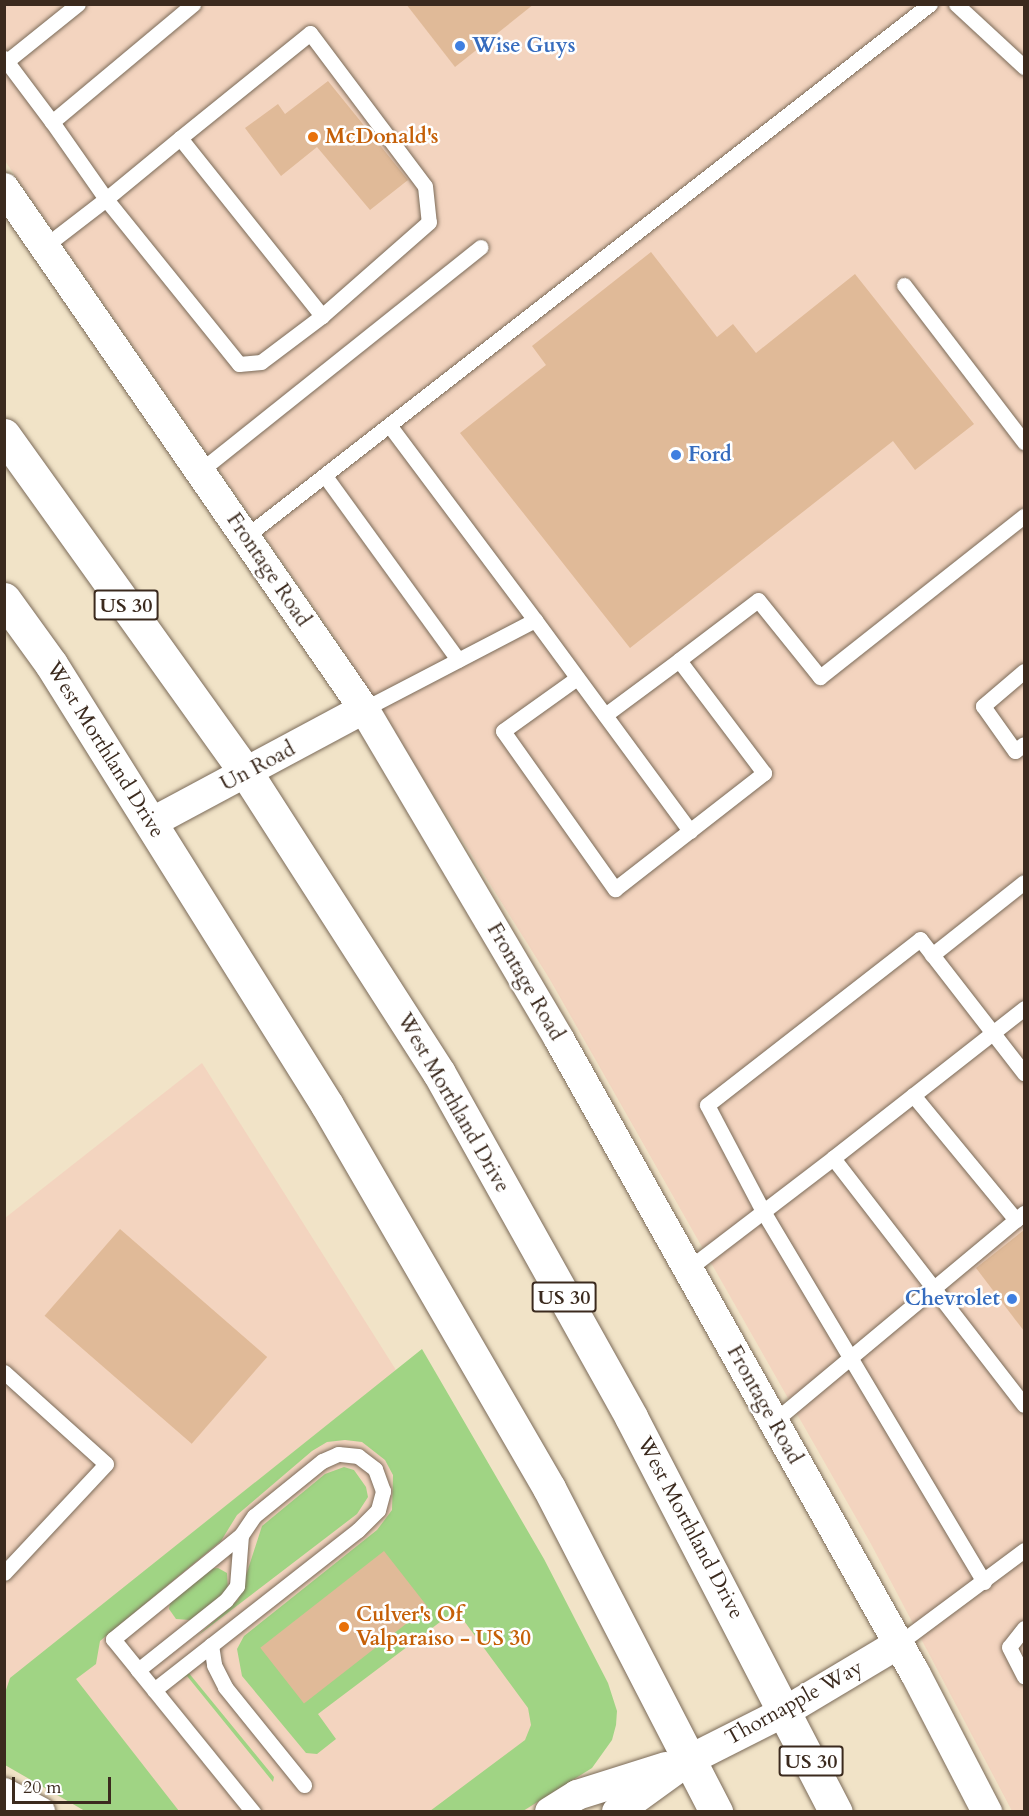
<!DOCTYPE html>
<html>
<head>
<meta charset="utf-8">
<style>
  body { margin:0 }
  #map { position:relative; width:1029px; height:1816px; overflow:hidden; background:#f1e3c7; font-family:Cardo,serif }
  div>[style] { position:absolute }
  .built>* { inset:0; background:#f3d4bf }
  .green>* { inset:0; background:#a0d484 }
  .building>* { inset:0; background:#e0ba98; transform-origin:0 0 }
  .roads { filter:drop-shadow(0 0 2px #7b6b59) drop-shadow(0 0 2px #7b6b59) }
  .service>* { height:15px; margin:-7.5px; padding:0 7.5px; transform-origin:7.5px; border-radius:7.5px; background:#fff }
  .minor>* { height:30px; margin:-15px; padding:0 15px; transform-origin:15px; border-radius:15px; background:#fff }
  .trunk>* { height:33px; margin:-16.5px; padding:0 16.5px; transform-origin:16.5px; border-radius:16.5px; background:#fff }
  .dots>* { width:16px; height:16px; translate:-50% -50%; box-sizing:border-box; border:3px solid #fff; border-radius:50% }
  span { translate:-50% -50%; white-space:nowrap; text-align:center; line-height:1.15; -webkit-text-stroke:5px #fff; paint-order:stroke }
  .shield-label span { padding:2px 4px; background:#fff; border:2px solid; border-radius:4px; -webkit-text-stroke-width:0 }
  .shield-label { font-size:20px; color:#3b2a1e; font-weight:700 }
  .shop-label { font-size:21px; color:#366cbe; font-weight:700 }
  .left { translate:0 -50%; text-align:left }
  .right { translate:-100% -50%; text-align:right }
  .food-label { font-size:21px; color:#c56008; font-weight:700 }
  .street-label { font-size:21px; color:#3b2a1e }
  .frame { position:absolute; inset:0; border:6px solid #3b2a1e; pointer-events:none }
  .scale { position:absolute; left:12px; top:1777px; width:99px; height:27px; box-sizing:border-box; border:3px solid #3b2a1e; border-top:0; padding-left:8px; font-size:18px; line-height:21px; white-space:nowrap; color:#3b2a1e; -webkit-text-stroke:4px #fff; paint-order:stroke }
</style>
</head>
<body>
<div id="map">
  <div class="built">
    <i style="clip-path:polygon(4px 5px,1024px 5px,1024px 1811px,1012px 1811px,871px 1544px,549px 978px,335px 638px,5px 161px)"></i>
    <i style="clip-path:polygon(202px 1063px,396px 1370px,602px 1738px,582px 1776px,523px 1812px,85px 1811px,5px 1765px,5px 1218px)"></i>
  </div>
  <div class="green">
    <i style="clip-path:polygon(422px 1349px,544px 1559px,608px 1683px,617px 1711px,616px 1725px,612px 1740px,592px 1768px,523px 1811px,430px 1811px,525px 1740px,531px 1725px,528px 1708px,456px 1610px,318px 1714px,336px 1739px,317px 1754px,306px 1753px,242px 1676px,237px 1649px,244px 1636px,377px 1530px,392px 1510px,393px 1475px,385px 1460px,362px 1442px,345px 1440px,327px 1442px,312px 1451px,237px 1515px,221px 1541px,100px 1641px,96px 1664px,76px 1679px,179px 1811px,85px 1811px,5px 1765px,5px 1693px,10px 1678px)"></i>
    <i style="clip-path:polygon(344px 1467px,354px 1470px,366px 1487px,368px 1497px,357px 1514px,196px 1637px,238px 1600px,262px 1526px,325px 1474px)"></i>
    <i style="clip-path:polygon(218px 1568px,227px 1573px,228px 1590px,190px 1620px,176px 1619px,169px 1609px,171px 1599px,209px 1569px)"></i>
    <i style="clip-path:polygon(188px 1672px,274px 1777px,273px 1782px,187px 1676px,169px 1686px)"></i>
  </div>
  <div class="building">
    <i style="clip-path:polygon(406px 4px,534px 4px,455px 67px)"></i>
    <i style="clip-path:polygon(328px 81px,408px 180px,370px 210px,317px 147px,281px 176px,245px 128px,278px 104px,285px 114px)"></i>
    <i style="clip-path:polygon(651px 252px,717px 337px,733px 324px,756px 353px,855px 274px,974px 424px,915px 470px,893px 441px,630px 648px,460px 433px,546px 365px,532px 346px)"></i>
    <i style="left:120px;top:1229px;width:195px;height:115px;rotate:41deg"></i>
    <i style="clip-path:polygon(1024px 1230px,1024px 1331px,976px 1268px)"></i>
    <i style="left:384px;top:1551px;width:71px;height:157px;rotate:52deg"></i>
  </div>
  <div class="roads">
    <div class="service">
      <i style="left:956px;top:4px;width:93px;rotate:42.8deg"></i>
      <i style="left:4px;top:58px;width:80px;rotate:53.1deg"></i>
      <i style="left:7px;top:61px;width:91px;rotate:-38.8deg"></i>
      <i style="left:180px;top:138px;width:228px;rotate:51.4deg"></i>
      <i style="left:322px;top:316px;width:76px;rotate:143deg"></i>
      <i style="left:261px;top:362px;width:22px;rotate:175deg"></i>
      <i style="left:239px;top:364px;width:212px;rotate:-128.9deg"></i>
      <i style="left:106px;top:199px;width:96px;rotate:-39.5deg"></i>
      <i style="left:180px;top:138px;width:167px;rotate:-38.9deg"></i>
      <i style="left:310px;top:33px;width:191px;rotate:53.1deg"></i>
      <i style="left:425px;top:186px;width:36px;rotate:84deg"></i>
      <i style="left:429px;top:222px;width:142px;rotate:138.7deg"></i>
      <i style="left:45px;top:246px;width:77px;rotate:-37.6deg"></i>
      <i style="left:106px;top:199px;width:94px;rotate:-125deg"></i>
      <i style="left:52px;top:122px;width:184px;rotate:-39.9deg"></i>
      <i style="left:904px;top:285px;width:198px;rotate:52.6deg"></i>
      <i style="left:200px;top:471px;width:359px;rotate:-38.6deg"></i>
      <i style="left:325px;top:476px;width:227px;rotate:54.1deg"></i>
      <i style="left:245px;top:537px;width:868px;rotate:-37.89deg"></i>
      <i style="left:535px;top:620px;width:262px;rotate:53.7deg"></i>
      <i style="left:1024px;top:671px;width:54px;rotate:139.5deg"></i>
      <i style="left:983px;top:706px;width:55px;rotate:54.6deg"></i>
      <i style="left:1015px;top:751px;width:11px;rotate:-38deg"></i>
      <i style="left:577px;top:678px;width:91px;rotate:144.4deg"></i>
      <i style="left:503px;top:731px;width:194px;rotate:54.7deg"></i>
      <i style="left:615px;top:889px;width:189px;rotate:-37.9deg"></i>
      <i style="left:764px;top:773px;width:141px;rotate:-127deg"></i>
      <i style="left:679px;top:660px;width:99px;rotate:-37.2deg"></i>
      <i style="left:758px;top:600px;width:99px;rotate:51.2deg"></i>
      <i style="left:820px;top:677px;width:260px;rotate:-38.3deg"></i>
      <i style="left:364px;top:709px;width:193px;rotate:-27.5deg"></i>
      <i style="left:535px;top:620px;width:242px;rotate:-126.8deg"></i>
      <i style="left:605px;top:715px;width:92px;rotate:-36.6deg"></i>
      <i style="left:932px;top:955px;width:117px;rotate:-38.4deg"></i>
      <i style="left:913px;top:1095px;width:162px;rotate:50.5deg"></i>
      <i style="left:833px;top:1158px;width:243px;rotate:-38.1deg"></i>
      <i style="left:688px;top:1269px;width:183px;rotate:-37.4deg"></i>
      <i style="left:833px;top:1158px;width:312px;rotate:52.3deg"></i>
      <i style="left:4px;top:1372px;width:137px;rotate:42deg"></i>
      <i style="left:106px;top:1464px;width:149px;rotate:133.1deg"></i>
      <i style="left:773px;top:1422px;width:327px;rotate:-39.8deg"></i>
      <i style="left:984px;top:1582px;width:430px;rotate:-120.8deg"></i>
      <i style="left:764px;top:1213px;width:122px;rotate:-117.8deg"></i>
      <i style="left:707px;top:1105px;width:270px;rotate:-37.9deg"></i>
      <i style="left:920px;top:939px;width:170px;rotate:52.2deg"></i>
      <i style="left:1024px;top:1628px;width:24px;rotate:128deg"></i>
      <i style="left:1009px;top:1647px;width:33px;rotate:63deg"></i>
      <i style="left:898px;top:1644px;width:157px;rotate:-36.7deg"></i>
      <i style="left:211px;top:1645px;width:20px;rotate:81deg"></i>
      <i style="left:214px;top:1665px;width:25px;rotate:63deg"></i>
      <i style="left:225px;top:1687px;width:126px;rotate:51.1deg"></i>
      <i style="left:138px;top:1670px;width:112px;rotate:-38.5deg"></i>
      <i style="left:226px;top:1600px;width:18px;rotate:-52deg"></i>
      <i style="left:237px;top:1586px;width:51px;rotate:-85.5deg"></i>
      <i style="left:154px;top:1690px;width:259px;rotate:-38.1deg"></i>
      <i style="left:358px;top:1530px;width:28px;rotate:-45deg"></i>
      <i style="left:378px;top:1510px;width:20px;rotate:-75deg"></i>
      <i style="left:383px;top:1491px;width:23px;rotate:-110deg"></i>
      <i style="left:375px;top:1469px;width:21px;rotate:-143deg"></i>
      <i style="left:358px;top:1456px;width:20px;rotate:-174deg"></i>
      <i style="left:338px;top:1454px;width:17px;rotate:156deg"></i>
      <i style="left:322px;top:1461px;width:87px;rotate:141deg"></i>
      <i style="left:254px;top:1516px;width:23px;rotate:124deg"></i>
      <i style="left:241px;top:1535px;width:165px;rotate:140.9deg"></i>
      <i style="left:113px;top:1639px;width:40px;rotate:51deg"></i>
      <i style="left:138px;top:1670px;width:183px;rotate:51deg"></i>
    </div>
    <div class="minor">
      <i style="left:4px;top:188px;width:633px;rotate:55.36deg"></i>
      <i style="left:364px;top:709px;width:383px;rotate:59.4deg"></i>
      <i style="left:559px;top:1039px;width:727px;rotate:60.69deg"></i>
      <i style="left:915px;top:1673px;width:157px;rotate:62.6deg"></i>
      <i style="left:151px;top:823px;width:242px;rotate:-28.2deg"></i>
      <i style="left:4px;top:1793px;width:41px;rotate:27.8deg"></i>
      <i style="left:550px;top:1812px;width:32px;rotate:-32deg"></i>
      <i style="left:577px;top:1795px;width:93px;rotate:-17.5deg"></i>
      <i style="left:617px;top:1812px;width:89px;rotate:-35.8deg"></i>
      <i style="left:689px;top:1760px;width:109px;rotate:-26.8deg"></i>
      <i style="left:786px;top:1711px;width:131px;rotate:-30.9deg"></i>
    </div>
    <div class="trunk">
      <i style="left:4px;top:435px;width:417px;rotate:54.4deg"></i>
      <i style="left:247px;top:774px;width:355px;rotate:57.3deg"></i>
      <i style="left:439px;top:1073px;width:394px;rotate:60.8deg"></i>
      <i style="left:631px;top:1417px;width:445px;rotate:62.6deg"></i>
      <i style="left:4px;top:599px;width:80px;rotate:54.1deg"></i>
      <i style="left:51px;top:664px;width:520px;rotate:57.96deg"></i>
      <i style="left:327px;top:1105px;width:443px;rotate:59.9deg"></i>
      <i style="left:549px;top:1488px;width:365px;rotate:62.7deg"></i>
    </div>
  </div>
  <div class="dots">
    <i style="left:460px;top:46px;background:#3f7fe0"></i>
    <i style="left:313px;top:137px;background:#e8710a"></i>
    <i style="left:676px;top:455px;background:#3f7fe0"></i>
    <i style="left:1012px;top:1299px;background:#3f7fe0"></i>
    <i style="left:344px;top:1627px;background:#e8710a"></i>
  </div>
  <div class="shield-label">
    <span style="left:126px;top:605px">US 30</span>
    <span style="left:564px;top:1297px">US 30</span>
    <span style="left:811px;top:1761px">US 30</span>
  </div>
  <div class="shop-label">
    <span class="left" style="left:472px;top:46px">Wise Guys</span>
    <span class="left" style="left:688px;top:455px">Ford</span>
    <span class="right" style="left:1000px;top:1299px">Chevrolet</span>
  </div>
  <div class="food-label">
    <span class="left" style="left:325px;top:137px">McDonald's</span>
    <span class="left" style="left:356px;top:1627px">Culver's Of<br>Valparaiso - US 30</span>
  </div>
  <div class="street-label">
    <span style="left:268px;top:570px;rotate:56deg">Frontage Road</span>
    <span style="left:105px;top:750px;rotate:58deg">West Morthland Drive</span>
    <span style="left:258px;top:767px;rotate:-28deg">Un Road</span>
    <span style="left:525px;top:982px;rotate:60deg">Frontage Road</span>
    <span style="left:453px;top:1103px;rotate:60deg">West Morthland Drive</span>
    <span style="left:764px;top:1405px;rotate:61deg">Frontage Road</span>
    <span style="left:690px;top:1528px;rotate:62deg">West Morthland Drive</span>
    <span style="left:794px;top:1703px;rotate:-29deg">Thornapple Way</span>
  </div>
  <div class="frame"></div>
  <div class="scale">20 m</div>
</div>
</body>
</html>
